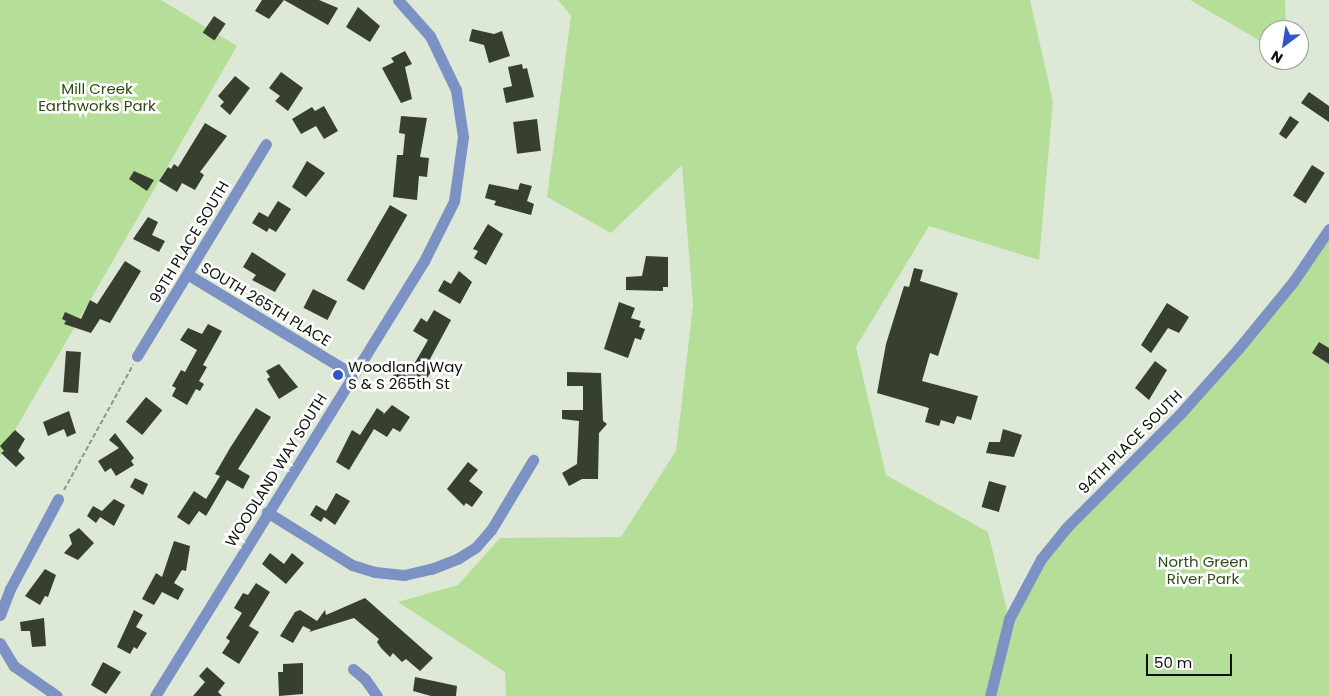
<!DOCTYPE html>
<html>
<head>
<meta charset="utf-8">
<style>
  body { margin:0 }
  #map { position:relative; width:1329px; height:696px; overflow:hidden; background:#dee8d7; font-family:Poppins,sans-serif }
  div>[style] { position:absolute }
  .green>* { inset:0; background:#b5de99 }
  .building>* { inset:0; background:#373f31; transform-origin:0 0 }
  .path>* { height:2px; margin-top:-1px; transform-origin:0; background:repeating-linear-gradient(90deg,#8f978a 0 5px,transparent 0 7.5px) }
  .minor>* { height:11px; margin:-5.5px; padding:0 5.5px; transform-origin:5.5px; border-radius:5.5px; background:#7c91c4 }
  .dots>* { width:14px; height:14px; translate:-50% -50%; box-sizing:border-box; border:2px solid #fff; border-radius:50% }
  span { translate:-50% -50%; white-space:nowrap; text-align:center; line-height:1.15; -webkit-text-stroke:5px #fff; paint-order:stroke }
  .park-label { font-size:15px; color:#2e4b14 }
  .street-label { font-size:15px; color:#0d110b }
  .poi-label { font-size:15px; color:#0d110b }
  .left { translate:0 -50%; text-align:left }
  .north { position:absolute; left:1259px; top:20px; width:50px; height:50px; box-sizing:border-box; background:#fff; border:1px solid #9ea09d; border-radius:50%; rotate:211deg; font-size:14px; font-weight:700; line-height:20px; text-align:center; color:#0d110b }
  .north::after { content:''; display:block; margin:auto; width:18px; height:22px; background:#3155c5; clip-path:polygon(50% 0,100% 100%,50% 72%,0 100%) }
  .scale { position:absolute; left:1146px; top:654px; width:86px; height:22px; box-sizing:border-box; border:2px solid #0d110b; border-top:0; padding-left:6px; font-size:15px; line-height:18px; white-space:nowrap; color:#0d110b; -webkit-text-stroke:4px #fff; paint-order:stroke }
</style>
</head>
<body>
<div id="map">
  <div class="green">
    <i style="clip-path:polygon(0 0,161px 0,237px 46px,0 456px)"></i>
    <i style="clip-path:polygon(558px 0,1030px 0,1053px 102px,1039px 260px,929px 226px,856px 347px,886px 475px,988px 532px,1009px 618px,1034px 570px,1180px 414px,1329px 229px,1329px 696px,506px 696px,505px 672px,398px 602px,458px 585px,500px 538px,621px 537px,676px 451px,693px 305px,682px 165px,611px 233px,547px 197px,571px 16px)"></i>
    <i style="clip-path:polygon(1190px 0,1285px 0,1286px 30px,1269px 30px,1269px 46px)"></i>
  </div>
  <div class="building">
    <i style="clip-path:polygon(262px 0,319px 0,338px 8px,328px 25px,284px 0,269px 19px,255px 11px)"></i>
    <i style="clip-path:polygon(358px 7px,380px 26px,370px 42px,346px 27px)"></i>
    <i style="left:214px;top:16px;width:14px;height:20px;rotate:34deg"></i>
    <i style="clip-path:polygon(472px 29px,494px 34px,502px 31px,510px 56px,489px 63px,484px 45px,469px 41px)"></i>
    <i style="clip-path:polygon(405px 51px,412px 64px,405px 67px,412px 99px,401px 103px,382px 68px,394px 62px,391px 58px)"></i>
    <i style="clip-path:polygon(522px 64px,523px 69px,527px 68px,534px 97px,506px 103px,503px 88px,512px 86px,508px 67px)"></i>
    <i style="clip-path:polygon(281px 72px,303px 88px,288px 111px,275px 101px,280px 96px,269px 88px)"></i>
    <i style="clip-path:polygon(235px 76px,250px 88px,230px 115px,220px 106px,224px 102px,218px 96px)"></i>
    <i style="clip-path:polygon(1309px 92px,1329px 106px,1329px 122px,1301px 103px)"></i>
    <i style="clip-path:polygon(324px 106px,338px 131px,324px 139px,316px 126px,301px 134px,292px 119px,312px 107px,315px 111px)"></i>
    <i style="clip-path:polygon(401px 116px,427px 118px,420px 157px,429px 158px,427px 177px,419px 176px,417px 200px,393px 197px,397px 155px,403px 155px,405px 134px,399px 133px)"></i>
    <i style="clip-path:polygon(1290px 116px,1299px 122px,1286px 139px,1279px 134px)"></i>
    <i style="left:537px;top:119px;width:32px;height:24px;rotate:83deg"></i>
    <i style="clip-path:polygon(205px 123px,227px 136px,200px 172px,204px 175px,195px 190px,182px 183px,177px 192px,159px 181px,168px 167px,171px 169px,174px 164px,178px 167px)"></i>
    <i style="clip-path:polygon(307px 161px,325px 173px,306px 197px,292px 187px)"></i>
    <i style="left:1312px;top:165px;width:15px;height:36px;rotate:32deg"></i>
    <i style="clip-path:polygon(134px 171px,154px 180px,147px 191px,129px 179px)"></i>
    <i style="clip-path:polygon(520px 183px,532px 186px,527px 201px,534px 204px,531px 215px,494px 205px,496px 201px,485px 198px,489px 184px,518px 190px)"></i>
    <i style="clip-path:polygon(278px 201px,291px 209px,276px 232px,269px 228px,267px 232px,252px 223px,259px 212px,268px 217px)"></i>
    <i style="left:390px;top:205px;width:20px;height:87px;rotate:30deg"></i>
    <i style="clip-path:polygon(148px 217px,158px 222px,152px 235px,165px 241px,159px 252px,133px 239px)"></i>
    <i style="clip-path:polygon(488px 224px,503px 234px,486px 265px,474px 258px,478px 251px,473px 249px)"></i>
    <i style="clip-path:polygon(252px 252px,286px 274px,275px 292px,252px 280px,256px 275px,243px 267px)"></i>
    <i style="clip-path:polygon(646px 256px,668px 257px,668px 287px,663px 287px,663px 291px,626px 290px,626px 277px,642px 276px)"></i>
    <i style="clip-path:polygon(125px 261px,141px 271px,110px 323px,100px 319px,91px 333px,64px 324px,66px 321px,62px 319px,65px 312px,81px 319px,90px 300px,97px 304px)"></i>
    <i style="clip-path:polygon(914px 268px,923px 270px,920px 281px,958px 293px,938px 356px,930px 353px,922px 381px,978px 396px,971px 420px,957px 416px,954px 424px,941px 420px,939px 426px,925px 422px,929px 408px,877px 393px,886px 344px,904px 286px,909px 287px)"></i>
    <i style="clip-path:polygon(459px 271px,472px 282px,460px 304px,438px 291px,444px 280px,451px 284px)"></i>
    <i style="left:313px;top:289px;width:27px;height:21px;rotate:27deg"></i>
    <i style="clip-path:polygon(619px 302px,635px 308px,631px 318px,641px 321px,639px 327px,645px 329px,641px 340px,635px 338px,628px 358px,604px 349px)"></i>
    <i style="clip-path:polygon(1167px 303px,1189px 317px,1179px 333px,1168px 328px,1151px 353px,1141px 345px)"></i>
    <i style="clip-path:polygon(434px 310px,451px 320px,430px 359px,433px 361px,432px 371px,420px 387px,407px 380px,404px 385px,392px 377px,399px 364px,410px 370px,413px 366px,428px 340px,413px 331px,421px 318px,427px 322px)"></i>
    <i style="clip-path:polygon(208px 324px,222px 331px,203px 365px,207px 367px,199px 381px,204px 384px,200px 391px,196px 389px,187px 405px,172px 396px,176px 388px,172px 386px,181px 370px,185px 372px,197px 350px,180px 340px,188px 328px,202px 334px)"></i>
    <i style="clip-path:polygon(1319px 342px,1329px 348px,1329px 364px,1312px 353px)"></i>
    <i style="left:66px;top:351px;width:15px;height:41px;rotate:4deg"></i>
    <i style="clip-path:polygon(1155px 361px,1167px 370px,1149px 400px,1135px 388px)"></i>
    <i style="clip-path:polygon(279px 364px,298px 387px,279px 399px,267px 379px,270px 377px,266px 371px)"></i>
    <i style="clip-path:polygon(567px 372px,601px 373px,603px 421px,607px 424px,599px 433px,598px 479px,582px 479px,569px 486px,562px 473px,577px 464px,579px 421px,562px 419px,562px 410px,583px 410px,583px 386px,567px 386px)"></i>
    <i style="left:146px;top:397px;width:21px;height:32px;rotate:39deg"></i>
    <i style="clip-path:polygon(392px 405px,410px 417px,400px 432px,393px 428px,387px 437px,374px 429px,349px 470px,336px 462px,352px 430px,360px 435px,377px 408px,384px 413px,383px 415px)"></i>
    <i style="clip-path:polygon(256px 408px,271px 417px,238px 469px,250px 476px,243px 489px,227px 480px,206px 516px,199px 511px,189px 525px,177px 517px,194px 491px,206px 499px,220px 476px,215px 474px,230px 448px)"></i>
    <i style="clip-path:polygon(69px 411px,76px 433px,67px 437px,64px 429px,48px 436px,43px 422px)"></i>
    <i style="clip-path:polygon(1003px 429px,1022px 435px,1014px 457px,986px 453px,989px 442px,1000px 442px)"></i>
    <i style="clip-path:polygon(15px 430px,25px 439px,18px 451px,25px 458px,16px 467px,1px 453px,4px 451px,0 446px)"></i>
    <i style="clip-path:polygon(115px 433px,134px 458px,131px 461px,134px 465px,116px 476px,111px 468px,105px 472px,98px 461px,119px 448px,109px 440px)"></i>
    <i style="clip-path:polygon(468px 462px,478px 470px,469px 481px,483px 492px,472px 507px,466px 503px,464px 506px,447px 489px)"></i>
    <i style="clip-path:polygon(135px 478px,148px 484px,143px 495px,130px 487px)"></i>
    <i style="left:989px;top:481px;width:18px;height:27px;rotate:16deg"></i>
    <i style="clip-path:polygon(336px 493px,350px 501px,335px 525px,324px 517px,321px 522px,310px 515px,316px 505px,326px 511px)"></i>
    <i style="clip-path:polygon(114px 499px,125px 505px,114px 526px,100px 517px,96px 523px,87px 516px,93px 506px,102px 511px)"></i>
    <i style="clip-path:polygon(79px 528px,94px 543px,78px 560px,64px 553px,72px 544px,69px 535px)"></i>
    <i style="clip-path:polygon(174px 541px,190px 546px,186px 571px,182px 570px,174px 583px,184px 589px,178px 600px,162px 592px,154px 605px,142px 599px,156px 573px,162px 577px)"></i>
    <i style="clip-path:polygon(270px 553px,284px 564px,292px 553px,304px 563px,286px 584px,262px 564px)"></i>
    <i style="clip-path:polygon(45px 569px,56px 575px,48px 597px,45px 596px,40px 605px,25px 596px)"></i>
    <i style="clip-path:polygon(256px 583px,270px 592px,249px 626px,259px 632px,239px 664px,222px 653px,230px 641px,226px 638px,242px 613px,234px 608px,243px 593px,248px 595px)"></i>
    <i style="clip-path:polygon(365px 598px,433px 658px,420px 671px,406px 659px,402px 662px,393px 653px,390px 657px,381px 648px,377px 642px,379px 639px,354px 618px,309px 632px,311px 630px,303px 626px,293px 643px,280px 636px,295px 612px,300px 610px,317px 621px,325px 610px,326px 615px)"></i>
    <i style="clip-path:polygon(134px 610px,143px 615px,136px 627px,147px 633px,137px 649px,134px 647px,130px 654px,117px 647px)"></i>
    <i style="clip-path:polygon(44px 618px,46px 646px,32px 647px,30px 631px,21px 631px,20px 622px)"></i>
    <i style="clip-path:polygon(103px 662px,121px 672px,106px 694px,91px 685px)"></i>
    <i style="clip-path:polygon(303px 663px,303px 694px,279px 696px,278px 672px,283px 672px,283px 664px)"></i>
    <i style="clip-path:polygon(207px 667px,225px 683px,218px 692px,222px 696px,193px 696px,205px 682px,199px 676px)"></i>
    <i style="clip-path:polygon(415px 677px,457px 686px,456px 696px,431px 696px,413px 691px)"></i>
  </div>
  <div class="path">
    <i style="left:64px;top:490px;width:143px;rotate:-61.1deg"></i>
  </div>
  <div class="minor">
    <i style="left:187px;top:274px;width:195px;rotate:31.2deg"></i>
    <i style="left:137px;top:356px;width:248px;rotate:-58.7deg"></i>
    <i style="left:267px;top:512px;width:100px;rotate:31.9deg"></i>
    <i style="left:352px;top:565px;width:24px;rotate:17deg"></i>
    <i style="left:375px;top:572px;width:29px;rotate:6deg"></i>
    <i style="left:404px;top:575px;width:28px;rotate:-13deg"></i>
    <i style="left:431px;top:569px;width:28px;rotate:-21deg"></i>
    <i style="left:457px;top:559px;width:22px;rotate:-32deg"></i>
    <i style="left:476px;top:547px;width:23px;rotate:-49deg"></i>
    <i style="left:491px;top:530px;width:82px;rotate:-59deg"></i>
    <i style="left:0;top:615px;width:28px;rotate:-69deg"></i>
    <i style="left:10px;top:589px;width:102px;rotate:-61.9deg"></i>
    <i style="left:0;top:643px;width:27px;rotate:59deg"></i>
    <i style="left:14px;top:666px;width:52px;rotate:34.9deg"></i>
    <i style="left:353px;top:669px;width:16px;rotate:40deg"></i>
    <i style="left:365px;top:679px;width:21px;rotate:55deg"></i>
    <i style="left:155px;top:696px;width:511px;rotate:-58.27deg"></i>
    <i style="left:424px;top:261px;width:67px;rotate:-63.4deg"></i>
    <i style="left:454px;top:201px;width:65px;rotate:-82deg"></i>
    <i style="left:463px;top:137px;width:48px;rotate:-98.5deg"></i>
    <i style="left:456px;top:90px;width:60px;rotate:-115.7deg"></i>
    <i style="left:430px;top:36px;width:48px;rotate:-131.6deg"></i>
    <i style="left:990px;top:696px;width:79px;rotate:-76.1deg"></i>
    <i style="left:1009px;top:619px;width:68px;rotate:-61.9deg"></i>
    <i style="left:1041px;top:559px;width:40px;rotate:-51deg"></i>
    <i style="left:1066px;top:528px;width:161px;rotate:-45deg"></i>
    <i style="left:1180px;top:414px;width:87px;rotate:-48.3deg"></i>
    <i style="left:1238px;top:349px;width:87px;rotate:-50.6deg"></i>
    <i style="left:1293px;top:282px;width:64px;rotate:-55.8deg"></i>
  </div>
  <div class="dots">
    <i style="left:338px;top:375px;background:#3155c5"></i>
  </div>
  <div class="park-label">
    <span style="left:97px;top:97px">Mill Creek<br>Earthworks Park</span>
    <span style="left:1203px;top:570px">North Green<br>River Park</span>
  </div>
  <div class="street-label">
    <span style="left:189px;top:242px;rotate:-59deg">99TH PLACE SOUTH</span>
    <span style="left:266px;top:304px;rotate:31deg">SOUTH 265TH PLACE</span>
    <span style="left:1130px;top:442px;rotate:-45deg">94TH PLACE SOUTH</span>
    <span style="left:276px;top:470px;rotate:-58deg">WOODLAND WAY SOUTH</span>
  </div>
  <div class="poi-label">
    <span class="left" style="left:348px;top:375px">Woodland Way<br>S &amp; S 265th St</span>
  </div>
  <div class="north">N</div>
  <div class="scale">50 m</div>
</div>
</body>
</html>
